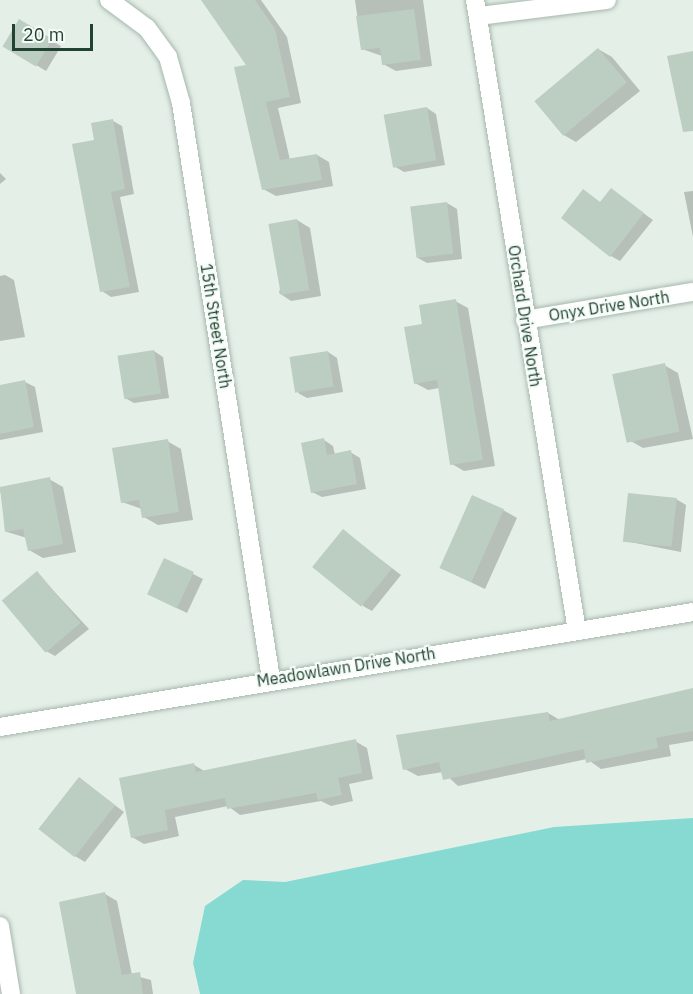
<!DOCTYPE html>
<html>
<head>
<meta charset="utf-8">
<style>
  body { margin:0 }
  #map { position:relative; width:693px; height:994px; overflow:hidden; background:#e4efe7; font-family:"IBM Plex Sans",sans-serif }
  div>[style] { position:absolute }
  .water>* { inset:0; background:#87dad2 }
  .shadow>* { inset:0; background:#0003; transform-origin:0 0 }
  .building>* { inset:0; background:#bccdc2; transform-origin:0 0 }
  .roads { filter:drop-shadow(0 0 2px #a6b8ad) drop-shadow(0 0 2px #a6b8ad) }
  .street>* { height:18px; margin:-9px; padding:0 9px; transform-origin:9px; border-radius:9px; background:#fff }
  span { translate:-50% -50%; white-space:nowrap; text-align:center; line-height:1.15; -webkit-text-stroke:4.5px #f5fbf7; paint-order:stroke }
  .street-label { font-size:16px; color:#214331 }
  .scale { position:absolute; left:12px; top:24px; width:81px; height:27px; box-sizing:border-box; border:3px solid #214331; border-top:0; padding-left:8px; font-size:18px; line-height:21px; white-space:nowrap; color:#214331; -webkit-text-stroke:4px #f5fbf7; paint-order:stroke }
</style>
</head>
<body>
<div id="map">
  <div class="water">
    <i style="clip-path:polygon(693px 818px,693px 994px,200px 994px,193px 963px,205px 906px,243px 880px,285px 882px,554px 827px)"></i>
  </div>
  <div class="shadow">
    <i style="clip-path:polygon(203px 0,261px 0,287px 37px,301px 103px,278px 108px,290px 160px,317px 155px,329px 162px,333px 186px,276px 196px,263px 189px,249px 66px)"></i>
    <i style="clip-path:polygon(355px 0,423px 0,432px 66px,396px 71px,383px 64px,382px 56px,362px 49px)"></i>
    <i style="left:19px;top:21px;width:49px;height:29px;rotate:31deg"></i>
    <i style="clip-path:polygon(598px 49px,612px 57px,640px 91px,576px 142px,562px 134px,535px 101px)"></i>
    <i style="clip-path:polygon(427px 108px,436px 114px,445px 165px,404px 172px,394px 166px)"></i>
    <i style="clip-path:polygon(113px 121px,122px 126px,134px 194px,120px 197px,139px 292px,111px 297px,102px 291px,96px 142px)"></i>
    <i style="clip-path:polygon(0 173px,6px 179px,0 184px)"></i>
    <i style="clip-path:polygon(611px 190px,653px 220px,620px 261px,611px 256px,584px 191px,601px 203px)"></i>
    <i style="clip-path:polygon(693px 191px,693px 237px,684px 192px)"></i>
    <i style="clip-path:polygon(447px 203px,457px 209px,462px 259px,427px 263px,418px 258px)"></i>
    <i style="clip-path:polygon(297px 220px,310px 228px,321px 296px,291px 301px,279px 293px)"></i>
    <i style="clip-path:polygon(5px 275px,14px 280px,25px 337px,0 341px,0 276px)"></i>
    <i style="clip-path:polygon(455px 301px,468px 308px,495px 466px,464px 471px,452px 464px,439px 388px,428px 390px,415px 383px,424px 325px)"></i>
    <i style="clip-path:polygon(154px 351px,163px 357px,169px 398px,134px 403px,125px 398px)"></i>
    <i style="clip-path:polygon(328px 352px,337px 358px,343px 392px,307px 398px,298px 393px)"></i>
    <i style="clip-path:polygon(664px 365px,678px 373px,693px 439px,643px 448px,629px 440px)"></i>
    <i style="clip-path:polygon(25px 382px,35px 387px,43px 432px,0 440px,0 386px)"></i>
    <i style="clip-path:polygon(324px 440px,333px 446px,335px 455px,350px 452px,360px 458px,366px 489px,322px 497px,312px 492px)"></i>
    <i style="clip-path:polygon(167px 441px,181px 449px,193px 520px,158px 525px,144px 517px,142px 509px,122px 502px)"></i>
    <i style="clip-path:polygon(49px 479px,63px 487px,76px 552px,43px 558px,29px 550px,27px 538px,7px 532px,0 489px)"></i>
    <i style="clip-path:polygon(676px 499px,686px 505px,681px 552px,625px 541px)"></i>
    <i style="clip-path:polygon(503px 510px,517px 518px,485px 589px,441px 568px)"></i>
    <i style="clip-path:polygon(343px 531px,401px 575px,372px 611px,363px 606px)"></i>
    <i style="clip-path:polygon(165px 560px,203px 579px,187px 613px,158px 599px)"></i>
    <i style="clip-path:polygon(37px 573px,89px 629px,55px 656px,46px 651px)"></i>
    <i style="clip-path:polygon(693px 692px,693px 741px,669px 745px,671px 756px,601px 769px,587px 759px,458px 786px,443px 772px,418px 776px,405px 769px,548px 713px,560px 720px)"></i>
    <i style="clip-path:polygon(355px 741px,367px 748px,373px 779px,349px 784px,353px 801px,331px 806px,321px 801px,240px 815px,228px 806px,175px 817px,179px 836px,144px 844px,132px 837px,194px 765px,206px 772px)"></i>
    <i style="clip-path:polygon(80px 779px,124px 812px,85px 862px,75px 856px)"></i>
    <i style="clip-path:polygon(105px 894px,117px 901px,132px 975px,151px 980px,153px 994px,77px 994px)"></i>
  </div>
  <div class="building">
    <i style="clip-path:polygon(201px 0,255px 0,275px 29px,290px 97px,266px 102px,280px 160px,317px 154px,322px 180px,262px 190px,234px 67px,246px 65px)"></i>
    <i style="clip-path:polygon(414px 9px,421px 60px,382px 65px,380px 48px,361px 50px,356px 16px)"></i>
    <i style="left:19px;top:19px;width:39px;height:32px;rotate:31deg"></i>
    <i style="left:598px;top:48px;width:45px;height:83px;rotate:50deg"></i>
    <i style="clip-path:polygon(693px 51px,693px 131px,683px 132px,667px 56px)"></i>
    <i style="left:427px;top:107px;width:54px;height:44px;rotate:80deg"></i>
    <i style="clip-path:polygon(113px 119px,125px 189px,111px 192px,130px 287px,100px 292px,72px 144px,94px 140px,91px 123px)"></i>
    <i style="clip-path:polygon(611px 188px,644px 213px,610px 257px,561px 218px,583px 189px,600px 202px)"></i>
    <i style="left:447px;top:202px;width:52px;height:37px;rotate:83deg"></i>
    <i style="left:297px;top:219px;width:72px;height:29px;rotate:80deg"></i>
    <i style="clip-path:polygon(456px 299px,483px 460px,450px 465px,437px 380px,414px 384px,404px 327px,422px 324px,419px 305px)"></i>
    <i style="left:154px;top:350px;width:44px;height:37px;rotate:81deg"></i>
    <i style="left:328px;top:351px;width:36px;height:39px;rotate:81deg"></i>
    <i style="left:665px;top:363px;width:70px;height:54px;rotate:78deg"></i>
    <i style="clip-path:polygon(25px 380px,34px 427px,0 434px,0 385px)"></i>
    <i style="clip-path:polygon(324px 438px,327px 455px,351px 450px,357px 484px,311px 493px,301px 443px)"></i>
    <i style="clip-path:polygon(168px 439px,179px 512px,142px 518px,139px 500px,121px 503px,112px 448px)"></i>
    <i style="clip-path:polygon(50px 477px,63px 544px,28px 551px,23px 529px,5px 532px,0 487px)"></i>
    <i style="left:628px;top:493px;width:49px;height:49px;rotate:6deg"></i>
    <i style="left:472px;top:495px;width:35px;height:80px;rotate:24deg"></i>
    <i style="left:343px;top:529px;width:63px;height:49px;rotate:39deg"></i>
    <i style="left:164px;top:558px;width:33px;height:40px;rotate:25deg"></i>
    <i style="left:37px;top:571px;width:68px;height:46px;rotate:50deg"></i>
    <i style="clip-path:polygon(693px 688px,693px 731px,656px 738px,658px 748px,586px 763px,584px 749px,443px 780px,439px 762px,403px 770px,396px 735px,548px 712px,550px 721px)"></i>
    <i style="clip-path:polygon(356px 739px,362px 773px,338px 778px,342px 795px,318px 800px,316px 793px,227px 809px,225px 798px,165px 810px,168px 830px,131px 838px,119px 778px,194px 763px,196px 772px)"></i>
    <i style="left:79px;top:777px;width:46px;height:66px;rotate:38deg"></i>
    <i style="clip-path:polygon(105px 892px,122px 975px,140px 972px,143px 994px,76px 994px,59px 902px)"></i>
  </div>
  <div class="roads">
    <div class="street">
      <i style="left:109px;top:0;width:47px;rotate:36.4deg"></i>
      <i style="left:147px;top:28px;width:36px;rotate:54deg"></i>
      <i style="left:168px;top:57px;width:48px;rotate:74.2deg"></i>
      <i style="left:181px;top:103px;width:583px;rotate:81.12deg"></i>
      <i style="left:475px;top:0;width:639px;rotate:80.82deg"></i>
      <i style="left:479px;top:16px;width:129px;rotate:-7.1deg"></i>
      <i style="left:525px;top:320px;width:170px;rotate:-9.5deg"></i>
      <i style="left:0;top:727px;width:702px;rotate:-9.42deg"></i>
      <i style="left:0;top:926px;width:69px;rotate:80.8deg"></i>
    </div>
  </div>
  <div class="street-label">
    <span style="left:609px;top:306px;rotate:-9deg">Onyx Drive North</span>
    <span style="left:525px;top:316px;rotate:81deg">Orchard Drive North</span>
    <span style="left:216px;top:326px;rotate:81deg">15th Street North</span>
    <span style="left:346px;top:667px;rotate:-9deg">Meadowlawn Drive North</span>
  </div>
  <div class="scale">20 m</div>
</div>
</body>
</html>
